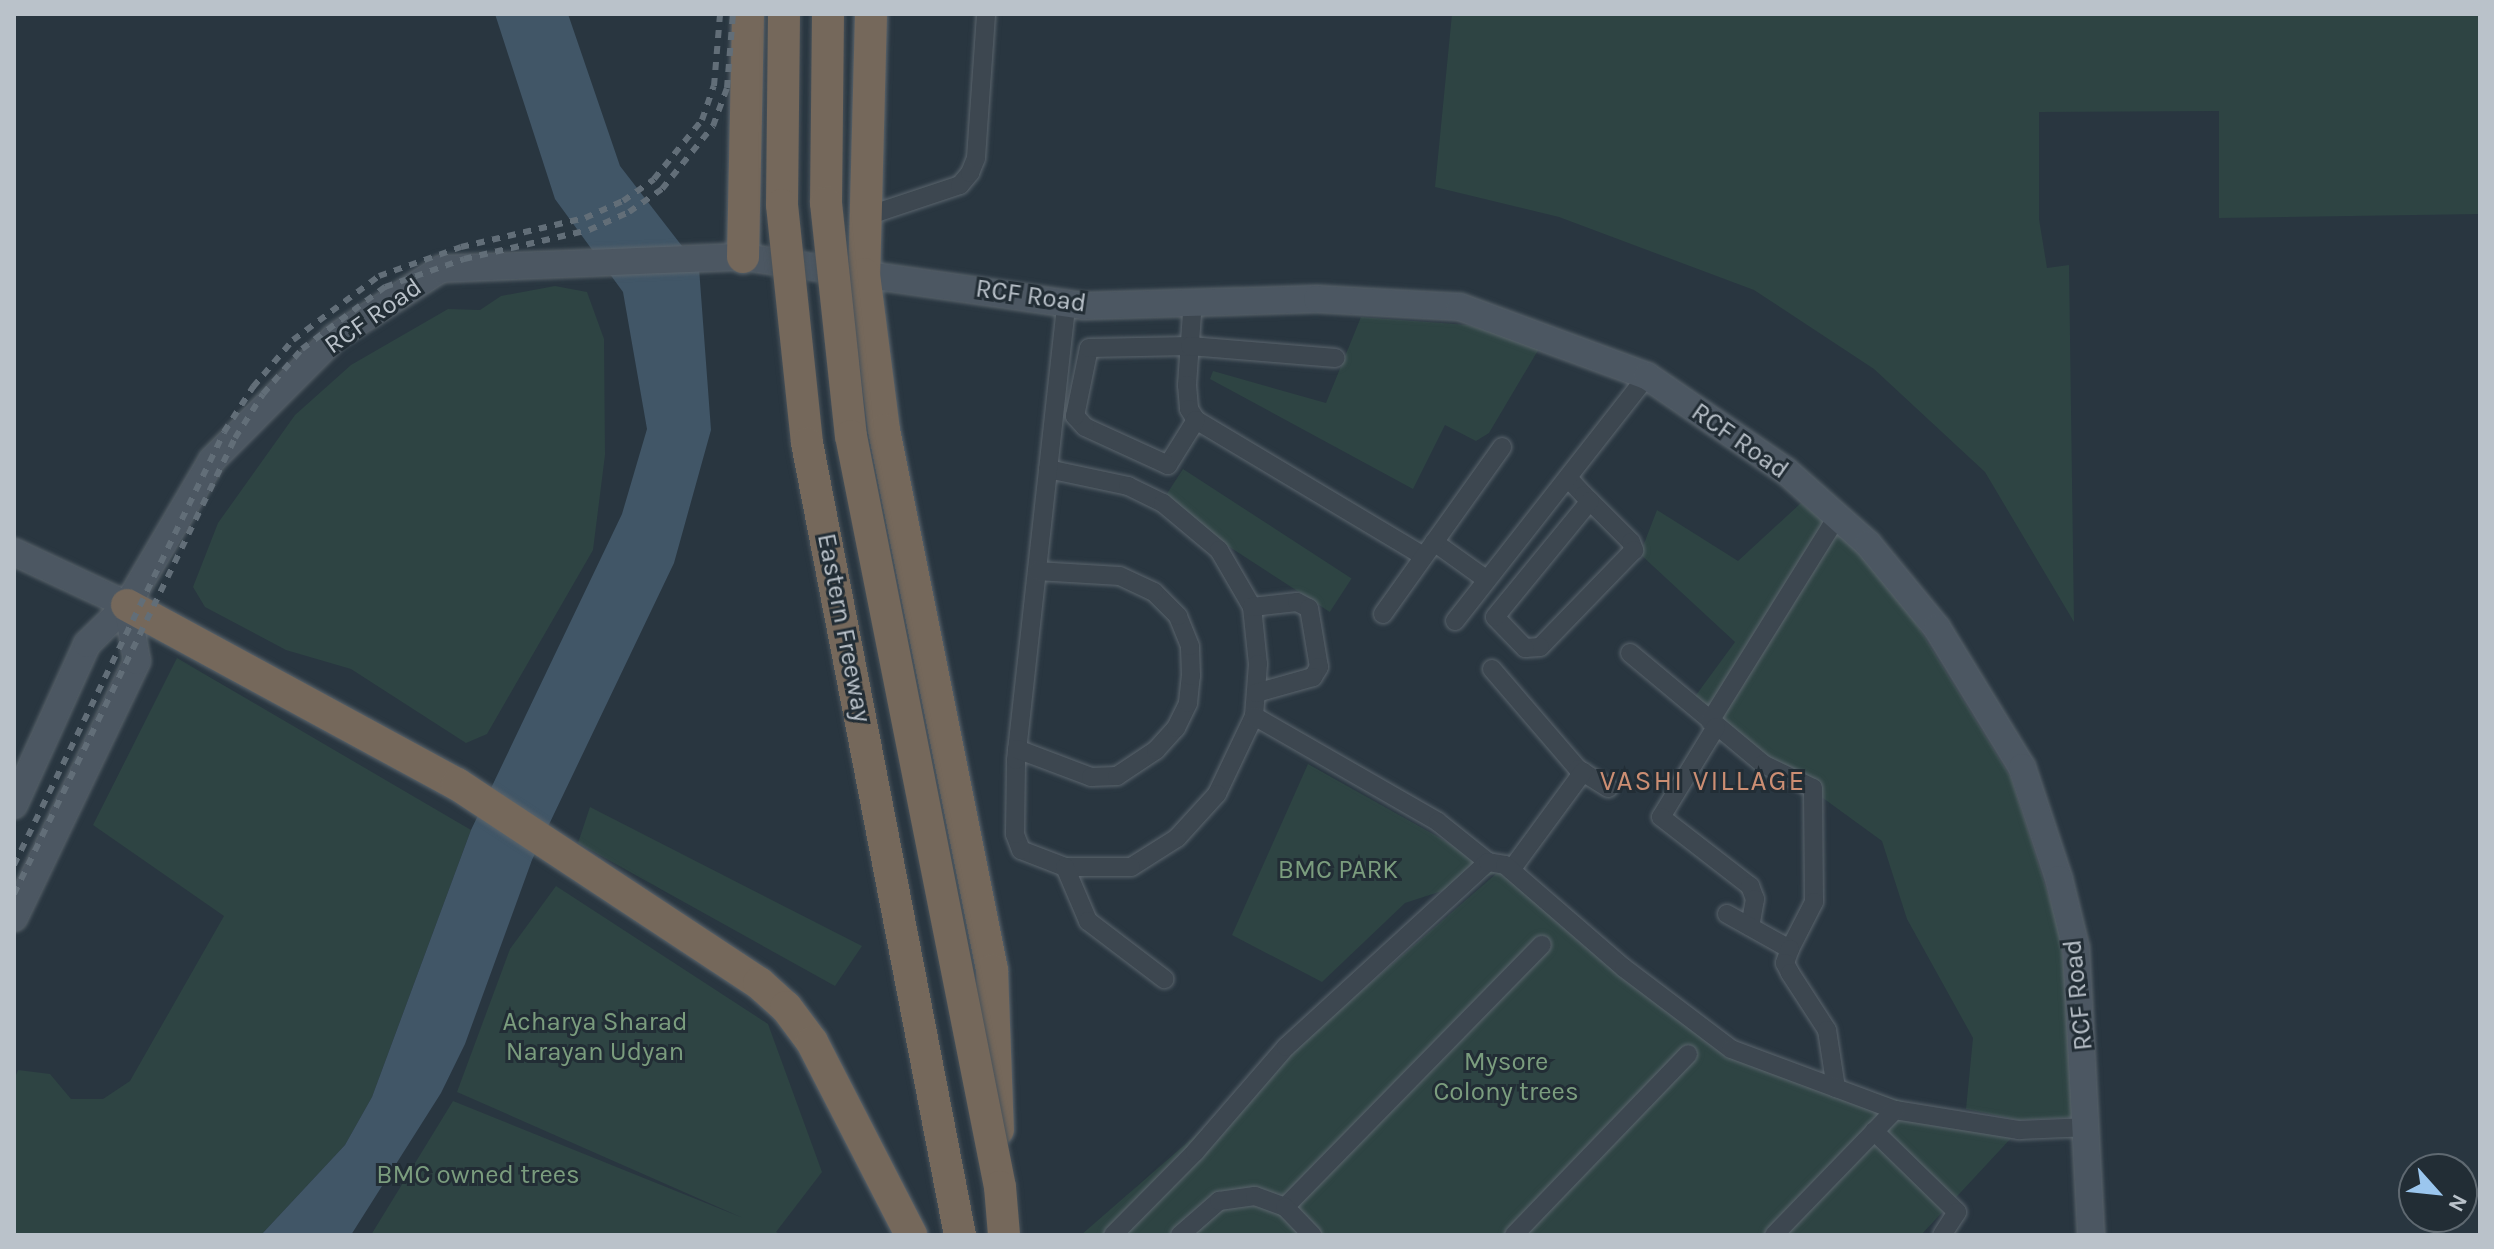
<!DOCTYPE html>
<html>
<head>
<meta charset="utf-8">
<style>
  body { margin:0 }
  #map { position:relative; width:2494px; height:1249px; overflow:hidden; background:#293640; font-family:Karla,sans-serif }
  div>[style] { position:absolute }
  .green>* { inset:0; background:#2e4443; transform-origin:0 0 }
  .water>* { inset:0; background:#415667 }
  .roads { filter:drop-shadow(0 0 2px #5b656d) drop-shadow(0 0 2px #5b656d) }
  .street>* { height:18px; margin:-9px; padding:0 9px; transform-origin:9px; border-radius:9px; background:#3d4750 }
  .secondary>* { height:26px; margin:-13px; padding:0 13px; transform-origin:13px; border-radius:13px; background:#4c5762 }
  .highway>* { height:32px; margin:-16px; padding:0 16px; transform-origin:16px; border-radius:16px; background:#75685b }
  .rail>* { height:6px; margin-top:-3px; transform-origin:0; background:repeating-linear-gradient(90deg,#626e78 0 8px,transparent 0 16px) }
  .bridges { filter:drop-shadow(0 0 2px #48525a) drop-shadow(0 0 2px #48525a) }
  .highway-bridge>* { height:32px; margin:-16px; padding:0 16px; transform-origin:16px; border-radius:16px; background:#75685b }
  span { translate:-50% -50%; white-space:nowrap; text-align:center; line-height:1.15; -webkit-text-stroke:6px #222d35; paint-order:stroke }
  .street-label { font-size:26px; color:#bac2ca }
  .park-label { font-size:26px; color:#7b9d7e }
  .neighbourhood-label { font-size:28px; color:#cc8e73; letter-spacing:2px }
  .frame { position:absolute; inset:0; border:16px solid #bac2ca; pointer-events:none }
  .north { position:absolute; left:2398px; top:1153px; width:80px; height:80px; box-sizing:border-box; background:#222d35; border:2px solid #5f6971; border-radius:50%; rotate:117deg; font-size:22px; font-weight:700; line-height:32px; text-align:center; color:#bac2ca }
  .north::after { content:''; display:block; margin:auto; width:28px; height:36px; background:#9bc6ee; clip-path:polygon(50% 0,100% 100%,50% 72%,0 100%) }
</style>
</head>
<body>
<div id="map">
  <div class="green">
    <i style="clip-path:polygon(1452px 14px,2480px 14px,2480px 214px,2219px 218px,2219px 111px,2039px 112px,2039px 219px,2047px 268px,2069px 265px,2074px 622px,1985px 472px,1874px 369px,1754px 290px,1559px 217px,1435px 187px)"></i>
    <i style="clip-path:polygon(555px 286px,587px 292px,604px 339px,605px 455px,593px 550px,487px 734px,466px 743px,351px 669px,286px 650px,205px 607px,193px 587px,218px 523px,295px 415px,351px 365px,448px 309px,480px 310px,501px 296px)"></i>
    <i style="clip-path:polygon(1361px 317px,1468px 325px,1540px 347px,1489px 433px,1476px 441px,1445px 425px,1413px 489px,1210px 379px,1213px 371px,1326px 403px)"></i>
    <i style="left:1183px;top:469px;width:201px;height:40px;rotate:33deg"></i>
    <i style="clip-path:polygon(1801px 503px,1852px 544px,1914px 620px,2011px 778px,2060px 932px,2079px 1117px,2018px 1120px,1966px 1109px,1973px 1038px,1907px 919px,1882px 841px,1691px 702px,1735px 642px,1640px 554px,1657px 510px,1738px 561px)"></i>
    <i style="clip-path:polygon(177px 658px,471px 830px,372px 1097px,345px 1145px,261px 1235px,14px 1235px,14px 1080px,18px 1070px,50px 1074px,71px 1099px,103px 1099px,130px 1081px,224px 916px,93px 825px)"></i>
    <i style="clip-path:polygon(1308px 764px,1499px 871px,1731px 1049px,2014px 1135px,1921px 1235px,1081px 1235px,1497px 873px,1405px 903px,1322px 982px,1232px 935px)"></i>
    <i style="clip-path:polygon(590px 807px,862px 946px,835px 986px,578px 843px)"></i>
    <i style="clip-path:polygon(556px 886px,768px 1024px,822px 1172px,776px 1232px,782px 1235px,371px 1235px,453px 1101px,743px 1218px,457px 1092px,510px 949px)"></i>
  </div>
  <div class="water">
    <i style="clip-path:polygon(495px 14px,568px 14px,620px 166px,699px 268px,711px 430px,674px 563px,532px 860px,465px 1044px,441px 1093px,351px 1235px,261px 1235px,345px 1145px,372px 1097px,471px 830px,622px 514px,647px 429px,623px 292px,555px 199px)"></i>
  </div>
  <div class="roads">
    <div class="street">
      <i style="left:867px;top:216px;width:98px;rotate:-18.4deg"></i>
      <i style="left:960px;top:185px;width:16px;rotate:-50deg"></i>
      <i style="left:970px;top:173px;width:16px;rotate:-68deg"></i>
      <i style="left:976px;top:158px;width:144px;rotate:-86deg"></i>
      <i style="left:1193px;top:299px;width:86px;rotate:94deg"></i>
      <i style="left:1187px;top:385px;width:24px;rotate:85deg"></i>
      <i style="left:1189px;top:409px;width:13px;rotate:58deg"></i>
      <i style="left:1196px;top:420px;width:265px;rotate:30.9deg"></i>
      <i style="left:1196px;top:420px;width:53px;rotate:121.9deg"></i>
      <i style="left:1168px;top:465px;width:91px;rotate:-155.4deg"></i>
      <i style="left:1085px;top:427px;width:15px;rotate:-132deg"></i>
      <i style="left:1075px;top:416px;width:69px;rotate:-78.4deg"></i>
      <i style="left:1089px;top:348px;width:101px;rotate:-1.1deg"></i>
      <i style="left:1190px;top:346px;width:146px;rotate:4.7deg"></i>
      <i style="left:1048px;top:469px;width:82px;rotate:12deg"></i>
      <i style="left:1128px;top:486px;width:39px;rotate:26deg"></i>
      <i style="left:1163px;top:503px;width:73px;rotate:40deg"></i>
      <i style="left:1219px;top:550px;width:66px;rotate:59.9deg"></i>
      <i style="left:1252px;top:607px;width:57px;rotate:84deg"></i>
      <i style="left:1258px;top:664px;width:52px;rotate:94.4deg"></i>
      <i style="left:1254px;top:716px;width:86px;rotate:115.4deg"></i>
      <i style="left:1217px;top:794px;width:59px;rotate:132.3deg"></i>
      <i style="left:1177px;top:838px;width:54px;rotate:147.8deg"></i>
      <i style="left:1131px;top:867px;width:66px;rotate:180deg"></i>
      <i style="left:1065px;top:867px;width:47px;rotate:-158.9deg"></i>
      <i style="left:1021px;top:850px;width:17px;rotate:-111deg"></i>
      <i style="left:1015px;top:834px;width:74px;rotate:-89.2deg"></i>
      <i style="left:1016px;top:760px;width:463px;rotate:-83.7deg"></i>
      <i style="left:1568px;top:478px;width:23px;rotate:47deg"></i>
      <i style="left:1584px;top:495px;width:66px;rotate:45deg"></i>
      <i style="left:1631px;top:542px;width:9px;rotate:69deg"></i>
      <i style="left:1634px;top:550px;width:135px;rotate:134.1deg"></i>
      <i style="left:1540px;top:647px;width:15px;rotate:176deg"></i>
      <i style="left:1525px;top:648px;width:43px;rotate:-134.1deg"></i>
      <i style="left:1495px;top:617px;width:150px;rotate:-50.7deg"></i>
      <i style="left:1434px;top:542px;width:65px;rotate:35.6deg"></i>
      <i style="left:1252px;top:607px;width:45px;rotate:-6.3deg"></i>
      <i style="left:1297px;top:602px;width:13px;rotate:27deg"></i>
      <i style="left:1309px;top:608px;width:60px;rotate:80.4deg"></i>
      <i style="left:1319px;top:667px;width:12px;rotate:121deg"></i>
      <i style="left:1313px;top:677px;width:59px;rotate:164.3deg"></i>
      <i style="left:1383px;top:614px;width:205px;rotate:-54.5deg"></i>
      <i style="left:1455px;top:621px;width:311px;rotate:-51.9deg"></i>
      <i style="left:1630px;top:653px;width:173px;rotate:39.8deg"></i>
      <i style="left:1763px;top:764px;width:55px;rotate:25.6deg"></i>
      <i style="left:1813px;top:788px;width:114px;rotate:89.5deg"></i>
      <i style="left:1814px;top:902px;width:53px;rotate:117.1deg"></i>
      <i style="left:1492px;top:669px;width:132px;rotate:49.3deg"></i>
      <i style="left:1578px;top:769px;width:36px;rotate:32deg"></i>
      <i style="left:1254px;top:716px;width:212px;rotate:29.9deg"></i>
      <i style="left:1438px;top:822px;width:64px;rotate:38.7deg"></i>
      <i style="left:1710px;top:721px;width:240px;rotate:-58.1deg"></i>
      <i style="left:1716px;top:727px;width:105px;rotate:121.4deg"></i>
      <i style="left:1661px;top:817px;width:113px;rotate:37.8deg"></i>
      <i style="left:1750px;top:886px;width:14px;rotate:69deg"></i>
      <i style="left:1755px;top:899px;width:28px;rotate:100deg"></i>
      <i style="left:1017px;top:749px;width:79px;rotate:20.7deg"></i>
      <i style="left:1091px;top:777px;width:26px;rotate:-2deg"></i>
      <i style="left:1117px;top:776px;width:47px;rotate:-33.7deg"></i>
      <i style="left:1156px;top:750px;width:30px;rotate:-48deg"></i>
      <i style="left:1176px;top:728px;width:28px;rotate:-64deg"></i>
      <i style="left:1188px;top:703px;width:27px;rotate:-84deg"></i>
      <i style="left:1191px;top:676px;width:30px;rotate:-92deg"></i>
      <i style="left:1190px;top:646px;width:32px;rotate:-112deg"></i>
      <i style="left:1178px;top:616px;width:34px;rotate:-135deg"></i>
      <i style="left:1154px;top:592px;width:38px;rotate:-155deg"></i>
      <i style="left:1119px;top:576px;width:82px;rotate:-176.5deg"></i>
      <i style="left:1065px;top:867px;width:59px;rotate:66.9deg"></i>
      <i style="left:1088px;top:921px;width:96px;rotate:37.3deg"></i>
      <i style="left:1511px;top:870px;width:122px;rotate:-53.7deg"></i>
      <i style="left:1727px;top:914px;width:72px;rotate:29.1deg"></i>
      <i style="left:1790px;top:949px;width:15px;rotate:110deg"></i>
      <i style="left:1785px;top:963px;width:11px;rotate:63deg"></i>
      <i style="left:1790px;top:973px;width:68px;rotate:57deg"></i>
      <i style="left:1827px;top:1030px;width:59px;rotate:81.2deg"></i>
      <i style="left:1874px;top:1131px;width:116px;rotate:44.3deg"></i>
      <i style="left:1957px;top:1212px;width:27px;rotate:123deg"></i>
      <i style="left:1285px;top:1207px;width:367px;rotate:-45.6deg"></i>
      <i style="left:1113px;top:1235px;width:117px;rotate:-45.3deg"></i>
      <i style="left:1195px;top:1152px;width:139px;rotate:-49.1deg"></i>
      <i style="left:1286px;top:1047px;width:274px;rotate:-42.5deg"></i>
      <i style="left:1488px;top:862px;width:17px;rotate:10deg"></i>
      <i style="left:1505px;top:865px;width:157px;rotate:40.9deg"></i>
      <i style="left:1624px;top:968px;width:134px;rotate:37.1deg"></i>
      <i style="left:1731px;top:1049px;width:175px;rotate:20.4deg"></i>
      <i style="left:1895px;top:1110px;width:126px;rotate:9.2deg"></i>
      <i style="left:2019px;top:1130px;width:70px;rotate:-2.5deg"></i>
      <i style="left:1180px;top:1235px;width:52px;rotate:-41.1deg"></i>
      <i style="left:1219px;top:1201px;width:36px;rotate:-8deg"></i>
      <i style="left:1255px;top:1196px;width:32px;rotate:20deg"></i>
      <i style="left:1285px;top:1207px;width:39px;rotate:46deg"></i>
      <i style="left:1514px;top:1235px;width:251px;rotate:-46.1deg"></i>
      <i style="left:1774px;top:1235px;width:174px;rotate:-45.9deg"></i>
    </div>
    <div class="secondary">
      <i style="left:14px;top:552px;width:125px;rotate:25.1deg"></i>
      <i style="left:14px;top:805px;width:177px;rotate:-65.6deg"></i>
      <i style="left:87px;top:644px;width:56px;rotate:-44.3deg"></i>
      <i style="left:127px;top:605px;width:168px;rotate:-59.6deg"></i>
      <i style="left:212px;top:460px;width:174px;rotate:-45deg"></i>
      <i style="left:335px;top:337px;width:126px;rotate:-32.7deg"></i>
      <i style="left:441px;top:269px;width:302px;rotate:-2.3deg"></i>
      <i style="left:743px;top:257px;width:345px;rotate:8.2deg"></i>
      <i style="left:1084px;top:306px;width:233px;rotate:-1.7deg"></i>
      <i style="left:1317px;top:299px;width:143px;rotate:3.2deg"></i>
      <i style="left:1460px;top:307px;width:199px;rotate:20.3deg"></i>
      <i style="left:1647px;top:376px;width:168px;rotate:34.4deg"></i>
      <i style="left:1786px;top:471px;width:110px;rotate:41.7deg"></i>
      <i style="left:1868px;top:544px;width:109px;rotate:50.6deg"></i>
      <i style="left:1937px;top:628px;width:163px;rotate:58.6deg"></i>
      <i style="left:2022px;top:767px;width:118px;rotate:71.7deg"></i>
      <i style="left:2059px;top:879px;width:71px;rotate:76.2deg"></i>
      <i style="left:2076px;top:948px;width:287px;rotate:87deg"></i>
      <i style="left:14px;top:918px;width:285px;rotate:-64.4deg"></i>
      <i style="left:137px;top:661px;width:57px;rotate:-100.1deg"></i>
    </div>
    <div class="highway">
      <i style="left:871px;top:14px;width:260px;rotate:91.5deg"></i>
      <i style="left:864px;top:274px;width:157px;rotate:82.7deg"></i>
      <i style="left:884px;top:430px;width:551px;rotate:78.69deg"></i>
      <i style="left:992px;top:970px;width:160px;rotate:87.9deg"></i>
      <i style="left:743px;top:257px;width:243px;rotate:-88.8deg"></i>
      <i style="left:127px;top:605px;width:375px;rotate:28.5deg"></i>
      <i style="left:457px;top:784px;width:362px;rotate:33.4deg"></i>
      <i style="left:759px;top:983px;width:36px;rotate:42deg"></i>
      <i style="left:786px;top:1007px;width:44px;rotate:53.4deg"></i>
      <i style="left:812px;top:1042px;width:217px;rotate:62.8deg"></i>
    </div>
  </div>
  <div class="rail">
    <i style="left:14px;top:865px;width:481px;rotate:-64.1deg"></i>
    <i style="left:224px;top:432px;width:54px;rotate:-57.2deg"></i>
    <i style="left:253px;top:387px;width:62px;rotate:-49.6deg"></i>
    <i style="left:293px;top:340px;width:107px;rotate:-36.7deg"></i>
    <i style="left:379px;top:276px;width:87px;rotate:-19.5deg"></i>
    <i style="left:461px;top:247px;width:127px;rotate:-13.2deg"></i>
    <i style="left:585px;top:218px;width:42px;rotate:-24.1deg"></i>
    <i style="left:623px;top:201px;width:38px;rotate:-35deg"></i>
    <i style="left:654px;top:179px;width:76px;rotate:-50.9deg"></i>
    <i style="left:702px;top:120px;width:36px;rotate:-71deg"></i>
    <i style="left:714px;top:86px;width:72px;rotate:-85.2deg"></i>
    <i style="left:14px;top:894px;width:507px;rotate:-64.14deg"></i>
    <i style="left:235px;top:438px;width:52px;rotate:-57.5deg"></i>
    <i style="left:263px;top:394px;width:60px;rotate:-49.1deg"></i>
    <i style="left:302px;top:349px;width:104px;rotate:-36.8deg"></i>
    <i style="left:385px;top:287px;width:84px;rotate:-19.5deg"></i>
    <i style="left:464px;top:259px;width:128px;rotate:-13.1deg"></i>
    <i style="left:589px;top:230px;width:44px;rotate:-24.2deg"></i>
    <i style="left:629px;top:212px;width:40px;rotate:-34.9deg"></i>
    <i style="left:662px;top:189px;width:81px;rotate:-51deg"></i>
    <i style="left:713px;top:126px;width:40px;rotate:-69.8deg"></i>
    <i style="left:727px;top:88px;width:74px;rotate:-85.4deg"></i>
  </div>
  <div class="bridges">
    <div class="highway-bridge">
      <i style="left:784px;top:14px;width:191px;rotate:90.6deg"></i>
      <i style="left:782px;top:205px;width:239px;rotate:84deg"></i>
      <i style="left:807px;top:443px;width:807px;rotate:79.07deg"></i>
      <i style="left:828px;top:14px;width:189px;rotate:90.6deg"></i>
      <i style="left:826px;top:203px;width:234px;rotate:83.9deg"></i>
      <i style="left:851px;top:436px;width:766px;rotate:78.78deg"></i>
      <i style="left:1000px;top:1187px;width:48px;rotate:85.2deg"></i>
    </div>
  </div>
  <div class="street-label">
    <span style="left:1031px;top:296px;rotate:8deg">RCF Road</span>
    <span style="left:373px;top:316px;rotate:-35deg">RCF Road</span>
    <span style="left:1740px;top:441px;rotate:35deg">RCF Road</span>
    <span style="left:844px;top:628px;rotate:79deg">Eastern Freeway</span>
    <span style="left:2078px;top:995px;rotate:-96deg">RCF Road</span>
  </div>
  <div class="park-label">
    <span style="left:1338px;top:870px">BMC PARK</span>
    <span style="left:595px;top:1037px">Acharya Sharad<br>Narayan Udyan</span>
    <span style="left:1506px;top:1077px">Mysore<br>Colony trees</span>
    <span style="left:478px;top:1175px">BMC owned trees</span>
  </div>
  <div class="neighbourhood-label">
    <span style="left:1703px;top:781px">VASHI VILLAGE</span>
  </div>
  <div class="frame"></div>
  <div class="north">N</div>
</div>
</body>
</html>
